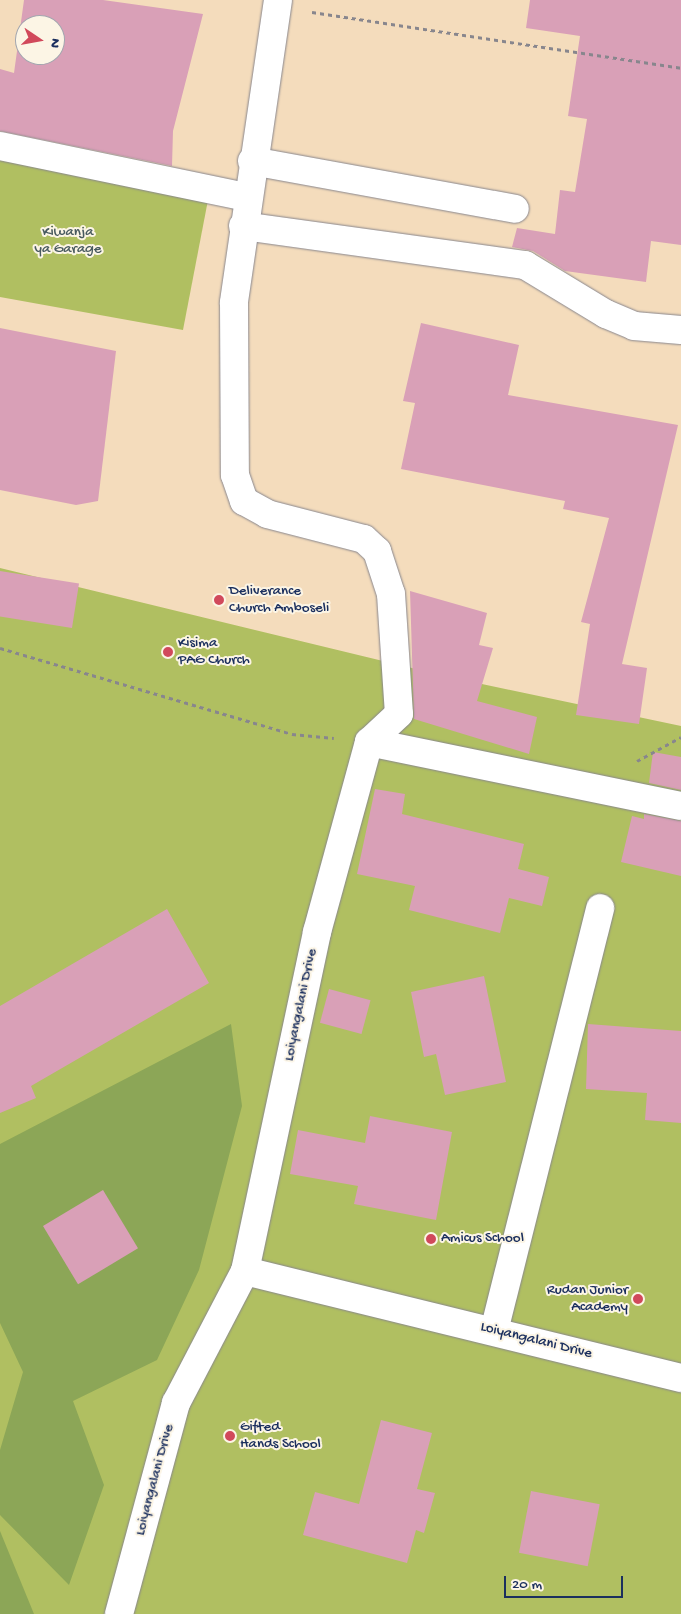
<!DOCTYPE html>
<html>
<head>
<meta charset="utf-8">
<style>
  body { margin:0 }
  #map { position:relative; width:681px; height:1614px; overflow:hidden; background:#f4dcbc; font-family:"Gochi Hand",sans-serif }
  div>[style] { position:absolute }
  .green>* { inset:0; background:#b0bf61 }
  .forest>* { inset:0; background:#8ca657 }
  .building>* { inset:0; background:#d9a0b7; transform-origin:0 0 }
  .path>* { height:3px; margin-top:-1.5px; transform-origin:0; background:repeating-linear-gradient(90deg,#88868d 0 4px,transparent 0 8px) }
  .roads { filter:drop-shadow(0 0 1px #88868d) drop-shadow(0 0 1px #88868d) }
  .minor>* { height:28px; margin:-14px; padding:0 14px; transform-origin:14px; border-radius:14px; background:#fff }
  .dots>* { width:14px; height:14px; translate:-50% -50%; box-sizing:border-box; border:2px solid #fcf5e5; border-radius:50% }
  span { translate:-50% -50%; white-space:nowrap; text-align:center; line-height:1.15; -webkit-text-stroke:4px #fcf5e5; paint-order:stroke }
  .park-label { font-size:15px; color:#485a5f }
  .poi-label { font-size:15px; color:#1b2f5e }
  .left { translate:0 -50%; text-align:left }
  .right { translate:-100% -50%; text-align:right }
  .street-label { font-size:15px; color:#1b2f5e }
  .north { position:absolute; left:15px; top:15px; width:50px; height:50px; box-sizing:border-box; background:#fcf5e5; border:1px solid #a2a6af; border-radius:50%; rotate:102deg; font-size:14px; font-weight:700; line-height:20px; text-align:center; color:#1b2f5e }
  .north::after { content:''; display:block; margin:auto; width:18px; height:22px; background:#d1495b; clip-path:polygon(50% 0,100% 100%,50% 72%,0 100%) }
  .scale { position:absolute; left:504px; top:1576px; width:119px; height:22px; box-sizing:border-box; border:2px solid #1b2f5e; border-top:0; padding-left:6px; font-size:15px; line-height:18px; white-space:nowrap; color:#1b2f5e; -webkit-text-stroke:4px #fcf5e5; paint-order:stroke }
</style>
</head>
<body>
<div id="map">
  <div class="green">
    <i style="clip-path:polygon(0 159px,208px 200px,183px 330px,0 297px)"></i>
    <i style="clip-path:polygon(0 568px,449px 677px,681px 726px,681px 1614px,0 1614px)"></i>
  </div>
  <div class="forest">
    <i style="clip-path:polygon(231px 1024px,242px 1106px,199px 1270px,157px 1360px,73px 1401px,104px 1485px,69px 1585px,0 1515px,0 1450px,23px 1372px,0 1323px,0 1144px)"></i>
    <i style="clip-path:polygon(0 1531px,34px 1614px,0 1614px)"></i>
  </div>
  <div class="building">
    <i style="clip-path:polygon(evenodd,24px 0,103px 0,203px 14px,173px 131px,172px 166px,0 131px,0 69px,14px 73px,24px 0,25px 25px,55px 25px,55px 55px,25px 55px,25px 25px)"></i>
    <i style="clip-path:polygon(530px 0,681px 0,681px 245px,651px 241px,646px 282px,565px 271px,533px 251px,512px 247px,517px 228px,555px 234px,560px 190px,575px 192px,587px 119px,568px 116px,580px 36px,526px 28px)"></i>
    <i style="clip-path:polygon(421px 323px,519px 345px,508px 395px,678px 425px,622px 664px,647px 668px,639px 724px,576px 715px,590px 624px,581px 622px,609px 518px,563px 509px,565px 501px,401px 469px,415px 403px,403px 401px)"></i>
    <i style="clip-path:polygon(0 328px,116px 351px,98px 501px,76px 505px,0 490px)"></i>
    <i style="left:0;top:571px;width:80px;height:45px;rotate:9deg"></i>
    <i style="clip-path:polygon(410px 591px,487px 613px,479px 645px,493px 648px,477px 701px,537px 717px,529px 754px,414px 719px)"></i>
    <i style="clip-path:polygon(653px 752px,681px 757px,681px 790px,649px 783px)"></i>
    <i style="clip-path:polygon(375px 789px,405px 794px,402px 814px,524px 844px,518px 869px,549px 877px,542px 906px,509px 898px,500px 933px,409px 910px,415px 886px,357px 874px)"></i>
    <i style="clip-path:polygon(644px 814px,681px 821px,681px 876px,621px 862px,632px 816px,644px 819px)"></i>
    <i style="clip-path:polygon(167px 909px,209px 983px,31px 1086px,36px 1098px,0 1113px,0 1006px)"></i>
    <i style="clip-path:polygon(484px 976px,506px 1082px,445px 1095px,436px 1054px,424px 1057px,411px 992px)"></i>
    <i style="left:329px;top:989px;width:43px;height:35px;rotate:15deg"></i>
    <i style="clip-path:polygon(588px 1024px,681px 1031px,681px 1123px,645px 1120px,647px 1093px,586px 1089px)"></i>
    <i style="clip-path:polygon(370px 1116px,452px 1132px,436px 1220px,354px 1204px,358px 1186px,290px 1174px,298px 1130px,365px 1143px)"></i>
    <i style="left:103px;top:1190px;width:68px;height:70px;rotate:59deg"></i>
    <i style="clip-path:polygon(381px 1420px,432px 1433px,417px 1489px,435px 1493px,424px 1533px,416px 1530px,407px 1563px,303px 1535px,315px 1492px,359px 1504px)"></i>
    <i style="left:531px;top:1491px;width:70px;height:63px;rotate:11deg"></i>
  </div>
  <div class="path">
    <i style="left:312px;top:12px;width:373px;rotate:8.6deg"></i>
    <i style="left:0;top:648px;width:304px;rotate:16.4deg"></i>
    <i style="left:292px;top:734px;width:42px;rotate:5.4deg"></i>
    <i style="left:637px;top:761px;width:50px;rotate:-28.6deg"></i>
  </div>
  <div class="roads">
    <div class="minor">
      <i style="left:278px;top:0;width:306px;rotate:98.3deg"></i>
      <i style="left:234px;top:303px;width:172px;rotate:89.7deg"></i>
      <i style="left:235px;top:475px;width:28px;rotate:71deg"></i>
      <i style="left:244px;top:501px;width:26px;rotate:29deg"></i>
      <i style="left:267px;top:514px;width:100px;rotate:14.5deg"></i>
      <i style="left:364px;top:539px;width:18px;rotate:43deg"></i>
      <i style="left:377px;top:551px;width:45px;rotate:72deg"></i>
      <i style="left:391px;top:594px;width:120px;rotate:86.2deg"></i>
      <i style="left:399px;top:714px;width:41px;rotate:137deg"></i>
      <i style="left:0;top:146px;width:252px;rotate:11.7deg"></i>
      <i style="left:252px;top:161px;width:267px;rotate:10.3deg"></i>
      <i style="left:243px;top:226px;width:285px;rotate:7.9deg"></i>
      <i style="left:525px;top:265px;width:95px;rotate:31.2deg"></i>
      <i style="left:606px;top:314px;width:30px;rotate:23deg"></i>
      <i style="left:634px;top:326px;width:47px;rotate:4.9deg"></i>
      <i style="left:369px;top:742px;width:318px;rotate:11.6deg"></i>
      <i style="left:245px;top:1271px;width:449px;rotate:13.8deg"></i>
      <i style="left:494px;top:1331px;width:436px;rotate:-75.9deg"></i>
      <i style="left:119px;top:1614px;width:219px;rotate:-74.9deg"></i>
      <i style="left:176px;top:1403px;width:149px;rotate:-62.4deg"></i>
      <i style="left:245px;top:1271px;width:347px;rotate:-78deg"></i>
      <i style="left:317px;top:932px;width:197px;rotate:-74.7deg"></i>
    </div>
  </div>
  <div class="dots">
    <i style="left:219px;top:600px;background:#d1495b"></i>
    <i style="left:168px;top:652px;background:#d1495b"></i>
    <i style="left:431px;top:1239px;background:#d1495b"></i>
    <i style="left:638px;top:1299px;background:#d1495b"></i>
    <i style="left:230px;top:1436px;background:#d1495b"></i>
  </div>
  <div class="park-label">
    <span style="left:68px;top:241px">Kiwanja<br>ya Garage</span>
  </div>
  <div class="poi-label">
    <span class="left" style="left:229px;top:600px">Deliverance<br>Church Amboseli</span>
    <span class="left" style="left:178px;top:652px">Kisima<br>PAG Church</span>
    <span class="left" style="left:441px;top:1239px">Amicus School</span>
    <span class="right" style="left:628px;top:1299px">Rudan Junior<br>Academy</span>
    <span class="left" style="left:240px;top:1436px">Gifted<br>Hands School</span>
  </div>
  <div class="street-label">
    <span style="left:301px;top:1005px;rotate:-78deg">Loiyangalani Drive</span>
    <span style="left:536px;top:1341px;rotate:14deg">Loiyangalani Drive</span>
    <span style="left:155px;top:1480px;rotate:-75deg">Loiyangalani Drive</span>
  </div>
  <div class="north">N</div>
  <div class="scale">20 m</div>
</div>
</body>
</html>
